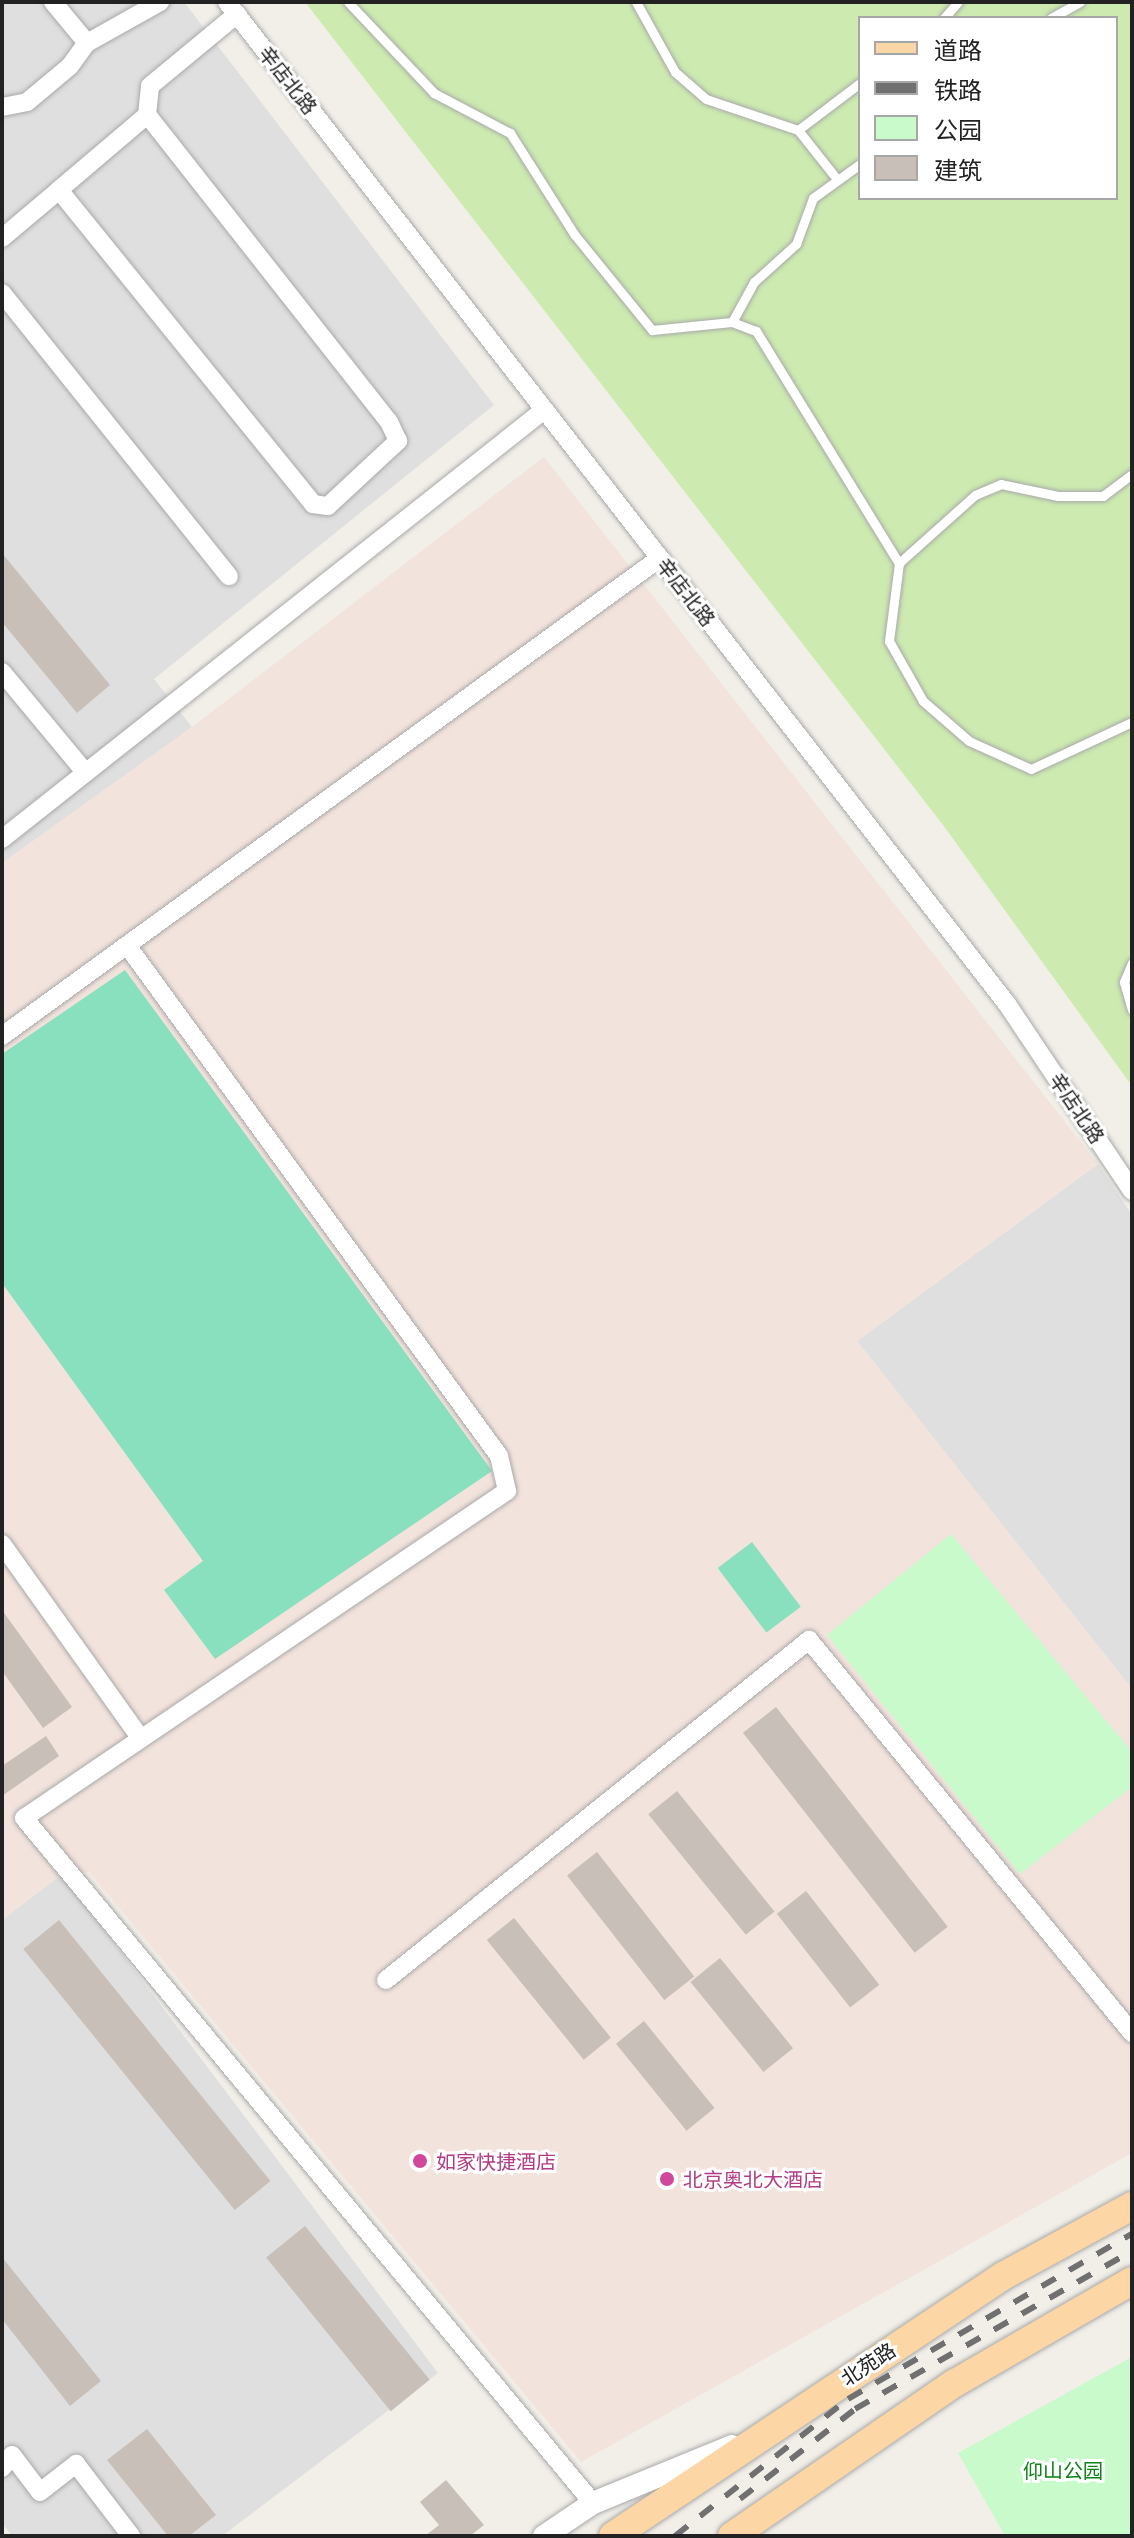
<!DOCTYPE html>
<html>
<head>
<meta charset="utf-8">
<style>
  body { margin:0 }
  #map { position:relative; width:1134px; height:2538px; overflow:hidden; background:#f2efe9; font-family:"Noto Sans","Noto Sans SC",sans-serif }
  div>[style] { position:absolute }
  .residential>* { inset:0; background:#e0dfdf }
  .military>* { inset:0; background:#f3e3dd }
  .grass>* { inset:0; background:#cdebb0 }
  .park>* { inset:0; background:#c8facc }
  .pitch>* { inset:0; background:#88e0be; transform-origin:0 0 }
  .building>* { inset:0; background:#c7bfb8; transform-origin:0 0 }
  .roads { filter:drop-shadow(0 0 2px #a9a9a9) drop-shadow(0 0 2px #a9a9a9) }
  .service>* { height:9px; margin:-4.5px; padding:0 4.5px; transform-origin:4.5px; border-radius:4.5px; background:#fff }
  .minor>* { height:18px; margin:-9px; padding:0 9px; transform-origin:9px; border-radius:9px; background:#fff }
  .tertiary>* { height:22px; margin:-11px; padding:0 11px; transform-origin:11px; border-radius:11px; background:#fff }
  .primary>* { height:28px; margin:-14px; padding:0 14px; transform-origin:14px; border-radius:14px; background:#fcd6a4 }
  .rail>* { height:6px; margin-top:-3px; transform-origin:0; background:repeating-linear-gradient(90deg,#707070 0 16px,transparent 0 32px) }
  .dots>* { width:22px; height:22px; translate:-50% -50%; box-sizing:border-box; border:4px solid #fff; border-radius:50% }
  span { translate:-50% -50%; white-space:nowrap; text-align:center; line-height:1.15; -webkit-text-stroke:6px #fff; paint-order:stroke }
  .street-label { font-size:20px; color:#222 }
  .hotel-label { font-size:20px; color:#b23c85 }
  .left { translate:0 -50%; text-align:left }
  .park-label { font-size:20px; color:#0c8416 }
  .frame { position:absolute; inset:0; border:4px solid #222; pointer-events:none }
  .legend { position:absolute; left:858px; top:16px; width:260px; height:184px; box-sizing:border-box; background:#fff; border:2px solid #a7a7a7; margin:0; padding:10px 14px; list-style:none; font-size:24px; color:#222 }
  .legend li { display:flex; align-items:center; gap:16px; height:40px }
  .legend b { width:40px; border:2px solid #a7a7a7 }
</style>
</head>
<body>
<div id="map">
  <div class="residential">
    <i style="clip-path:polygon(2px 2px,184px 2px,494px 405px,154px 679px,192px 727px,2px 870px)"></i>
    <i style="clip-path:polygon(1098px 1164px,1132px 1215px,1132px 1689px,857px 1341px)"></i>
    <i style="clip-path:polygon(62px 1874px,438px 2373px,222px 2536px,12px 2536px,2px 2523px,2px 1920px)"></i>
  </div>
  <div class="military">
    <i style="clip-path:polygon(544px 457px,1098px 1164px,857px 1341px,1132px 1689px,1132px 2153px,581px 2462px,89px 1872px,62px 1874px,2px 1920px,2px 863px,192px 727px)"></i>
  </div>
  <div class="grass">
    <i style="clip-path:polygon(evenodd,305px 2px,1132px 2px,1132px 1086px,943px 825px,305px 2px,860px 18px,1116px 18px,1116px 198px,860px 198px,860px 18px)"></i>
  </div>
  <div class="park">
    <i style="clip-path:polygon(951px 1534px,1132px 1752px,1132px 1787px,1020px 1874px,827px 1635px)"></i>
    <i style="clip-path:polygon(1132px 2357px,1132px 2536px,1005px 2536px,958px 2453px)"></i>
  </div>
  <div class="pitch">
    <i style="clip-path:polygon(125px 970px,492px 1471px,215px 1659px,164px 1590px,203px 1561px,2px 1283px,2px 1054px)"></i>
    <i style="left:752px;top:1542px;width:81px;height:43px;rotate:53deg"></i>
  </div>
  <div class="building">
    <i style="clip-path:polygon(2px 553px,110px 685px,77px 713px,2px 622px)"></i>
    <i style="clip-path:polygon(2px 1610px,72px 1707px,43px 1728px,2px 1671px)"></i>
    <i style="left:776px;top:1707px;width:279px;height:42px;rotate:52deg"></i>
    <i style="clip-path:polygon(46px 1736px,59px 1756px,2px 1796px,2px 1766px)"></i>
    <i style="left:677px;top:1791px;width:155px;height:37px;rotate:51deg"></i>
    <i style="left:597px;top:1852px;width:158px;height:38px;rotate:52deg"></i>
    <i style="left:806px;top:1891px;width:119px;height:37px;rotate:52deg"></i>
    <i style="left:514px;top:1918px;width:154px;height:35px;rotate:51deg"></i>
    <i style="left:59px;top:1920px;width:336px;height:46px;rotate:51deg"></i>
    <i style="left:720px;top:1958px;width:116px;height:38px;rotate:51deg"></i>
    <i style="left:644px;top:2021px;width:112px;height:36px;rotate:51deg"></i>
    <i style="left:305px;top:2226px;width:198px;height:50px;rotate:51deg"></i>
    <i style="clip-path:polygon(2px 2257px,101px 2381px,70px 2406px,2px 2319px)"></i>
    <i style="clip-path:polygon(147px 2429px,216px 2515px,189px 2536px,168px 2536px,107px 2460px)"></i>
    <i style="clip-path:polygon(446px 2480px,484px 2525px,470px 2536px,425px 2536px,439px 2525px,420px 2502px)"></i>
  </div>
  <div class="roads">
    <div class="service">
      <i style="left:348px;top:2px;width:125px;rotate:46.6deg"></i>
      <i style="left:434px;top:93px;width:86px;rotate:27.8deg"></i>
      <i style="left:510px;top:133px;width:120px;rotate:57.6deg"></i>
      <i style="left:574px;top:234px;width:124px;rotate:50.9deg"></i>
      <i style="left:652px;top:330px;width:80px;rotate:-5.7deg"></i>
      <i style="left:732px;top:322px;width:26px;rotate:21deg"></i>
      <i style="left:756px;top:331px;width:273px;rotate:58.4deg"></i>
      <i style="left:636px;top:2px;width:80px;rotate:60.9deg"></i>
      <i style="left:675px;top:72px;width:41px;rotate:41.1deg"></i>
      <i style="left:706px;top:99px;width:97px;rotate:18.6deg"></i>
      <i style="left:798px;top:130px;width:61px;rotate:51.6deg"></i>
      <i style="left:944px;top:18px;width:21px;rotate:-49deg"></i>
      <i style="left:1051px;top:18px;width:33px;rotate:-29deg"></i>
      <i style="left:798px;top:130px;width:78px;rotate:-37.2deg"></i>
      <i style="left:732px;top:322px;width:46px;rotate:-61.2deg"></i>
      <i style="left:754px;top:282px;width:57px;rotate:-42.1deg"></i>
      <i style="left:796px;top:244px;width:49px;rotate:-69.7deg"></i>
      <i style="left:813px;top:198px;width:58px;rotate:-35.9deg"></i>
      <i style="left:1132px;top:474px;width:36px;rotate:143deg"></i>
      <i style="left:1103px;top:496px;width:45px;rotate:180deg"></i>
      <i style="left:1058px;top:496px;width:58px;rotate:-168.1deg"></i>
      <i style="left:1001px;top:484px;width:28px;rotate:157deg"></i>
      <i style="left:975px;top:495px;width:102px;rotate:138.2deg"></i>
      <i style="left:899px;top:563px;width:79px;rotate:97.3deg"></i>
      <i style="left:889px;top:641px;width:69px;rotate:60.5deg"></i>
      <i style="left:923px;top:701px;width:61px;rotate:41deg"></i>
      <i style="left:969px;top:741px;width:68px;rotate:24.3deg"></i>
      <i style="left:1031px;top:769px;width:111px;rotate:-25deg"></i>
      <i style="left:1132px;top:963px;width:21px;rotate:113deg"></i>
      <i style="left:1124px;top:982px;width:29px;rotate:74deg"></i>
    </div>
    <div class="minor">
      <i style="left:53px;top:2px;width:53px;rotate:50.3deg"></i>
      <i style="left:227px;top:2px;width:1270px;rotate:52.1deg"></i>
      <i style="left:1007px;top:1004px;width:225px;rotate:56.2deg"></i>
      <i style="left:2px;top:107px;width:25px;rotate:-11deg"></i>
      <i style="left:27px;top:102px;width:56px;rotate:-39.9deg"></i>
      <i style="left:70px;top:66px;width:29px;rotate:-54deg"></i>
      <i style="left:87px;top:43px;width:84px;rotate:-29.3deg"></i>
      <i style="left:147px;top:115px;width:116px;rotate:139.6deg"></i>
      <i style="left:59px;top:190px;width:404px;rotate:51deg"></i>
      <i style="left:313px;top:504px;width:15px;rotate:8deg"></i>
      <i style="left:328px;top:506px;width:96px;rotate:-42.9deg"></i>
      <i style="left:398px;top:441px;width:21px;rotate:-115deg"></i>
      <i style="left:389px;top:422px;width:391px;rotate:-128.2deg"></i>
      <i style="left:147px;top:115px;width:29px;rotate:-84deg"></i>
      <i style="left:150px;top:86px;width:113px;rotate:-39.6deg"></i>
      <i style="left:2px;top:238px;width:75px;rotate:-40.1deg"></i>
      <i style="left:2px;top:293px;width:363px;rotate:51.3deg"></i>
      <i style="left:2px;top:672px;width:131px;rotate:50.3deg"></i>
      <i style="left:2px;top:839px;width:691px;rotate:-38.36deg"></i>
      <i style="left:129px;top:948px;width:628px;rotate:53.93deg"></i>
      <i style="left:499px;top:1456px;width:36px;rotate:77deg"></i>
      <i style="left:507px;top:1491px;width:583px;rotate:145.9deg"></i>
      <i style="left:24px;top:1818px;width:890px;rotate:50.29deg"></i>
      <i style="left:2px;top:1036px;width:813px;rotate:-36deg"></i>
      <i style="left:2px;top:1544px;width:239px;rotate:54.5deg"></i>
      <i style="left:386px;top:1980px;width:543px;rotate:-38.79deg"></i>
      <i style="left:809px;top:1640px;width:509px;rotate:50.58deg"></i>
      <i style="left:2px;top:2468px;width:16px;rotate:-52deg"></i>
      <i style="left:12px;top:2455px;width:46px;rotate:52.9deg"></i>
      <i style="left:40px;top:2492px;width:46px;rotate:-37.9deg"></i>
      <i style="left:76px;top:2464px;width:91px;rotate:52.6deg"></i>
    </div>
    <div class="tertiary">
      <i style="left:544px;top:2536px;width:59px;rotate:-34deg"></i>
      <i style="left:593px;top:2503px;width:150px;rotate:-22.3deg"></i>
    </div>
    <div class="primary">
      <i style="left:613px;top:2536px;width:469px;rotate:-33.7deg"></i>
      <i style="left:1003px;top:2276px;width:147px;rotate:-28.5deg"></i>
      <i style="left:732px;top:2536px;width:270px;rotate:-34.5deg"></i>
      <i style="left:955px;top:2383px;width:204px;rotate:-30deg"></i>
    </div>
  </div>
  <div class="rail">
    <i style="left:740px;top:2499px;width:146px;rotate:-38deg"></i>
    <i style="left:855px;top:2409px;width:319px;rotate:-29.7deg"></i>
    <i style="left:675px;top:2536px;width:221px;rotate:-38.4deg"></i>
    <i style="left:848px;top:2399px;width:328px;rotate:-30.2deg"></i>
  </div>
  <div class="dots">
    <i style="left:420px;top:2161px;background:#d1479c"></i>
    <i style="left:667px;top:2179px;background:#d1479c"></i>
  </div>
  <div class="street-label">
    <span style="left:288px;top:80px;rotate:52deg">辛店北路</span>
    <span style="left:686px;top:592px;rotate:52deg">辛店北路</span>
    <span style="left:1077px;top:1108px;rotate:56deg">辛店北路</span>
    <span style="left:868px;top:2364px;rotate:-33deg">北苑路</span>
  </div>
  <div class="hotel-label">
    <span class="left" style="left:436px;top:2161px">如家快捷酒店</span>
    <span class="left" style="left:683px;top:2179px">北京奥北大酒店</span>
  </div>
  <div class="park-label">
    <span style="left:1063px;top:2470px">仰山公园</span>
  </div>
  <div class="frame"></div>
  <ul class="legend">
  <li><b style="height:10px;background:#fcd6a4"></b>道路</li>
  <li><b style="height:10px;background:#707070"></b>铁路</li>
  <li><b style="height:22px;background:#c8facc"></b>公园</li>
  <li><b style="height:22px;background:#c7bfb8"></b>建筑</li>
  </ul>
</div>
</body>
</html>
